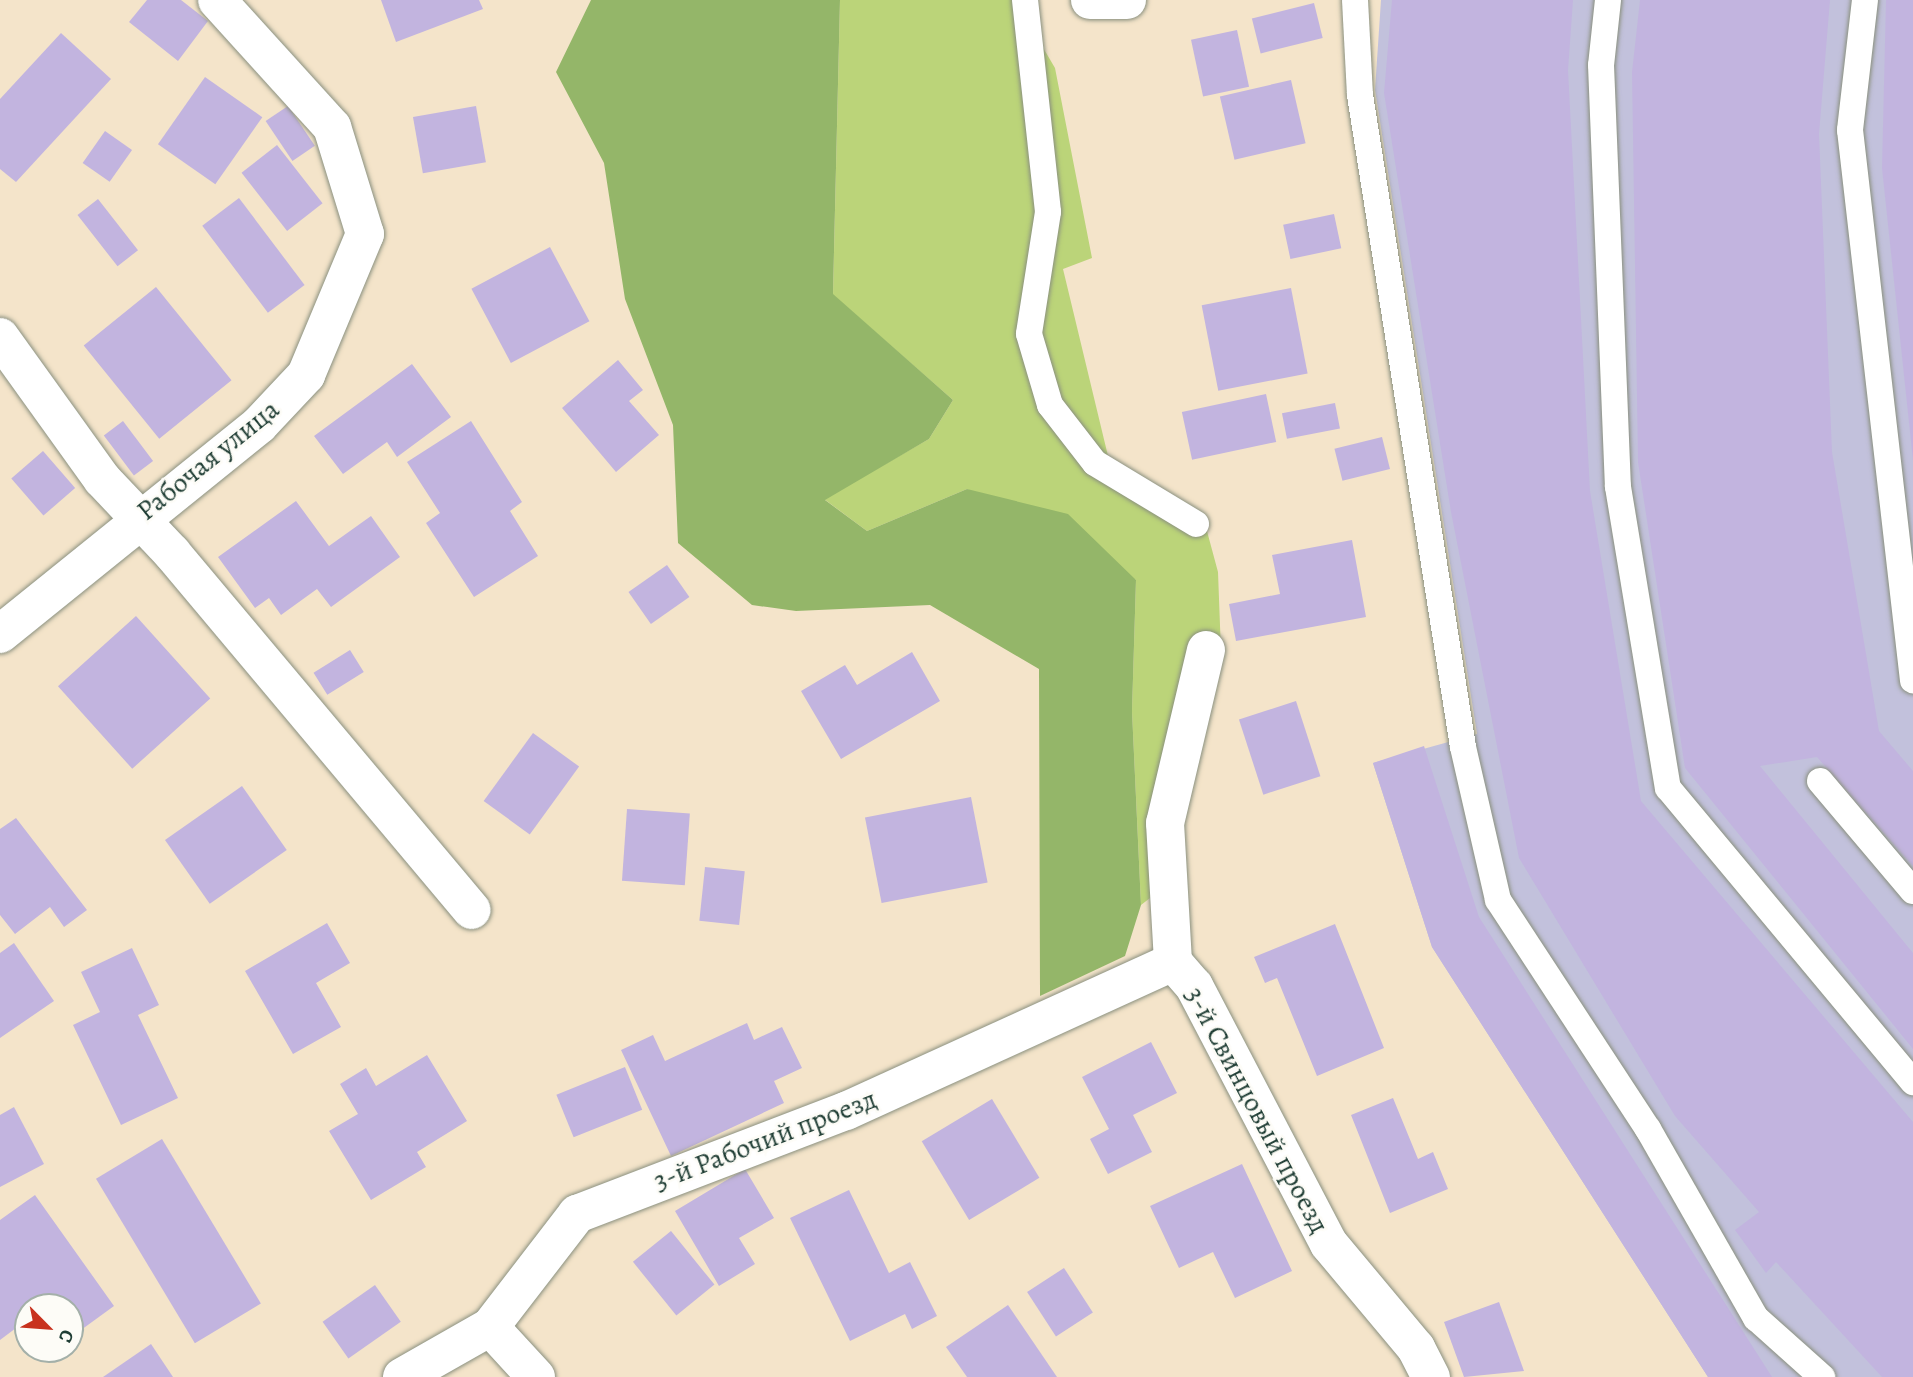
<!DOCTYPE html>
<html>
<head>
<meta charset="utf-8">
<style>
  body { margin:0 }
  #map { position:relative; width:1913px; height:1377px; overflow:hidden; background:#f4e4ca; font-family:Alegreya,serif }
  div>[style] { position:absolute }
  .industrial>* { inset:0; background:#c2c1dc }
  .green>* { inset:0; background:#bbd479 }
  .forest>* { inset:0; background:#94b669 }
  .building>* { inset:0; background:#c2b4df; transform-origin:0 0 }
  .roads { filter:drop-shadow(0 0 2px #8a907f) drop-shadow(0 0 2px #8a907f) }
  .lane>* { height:26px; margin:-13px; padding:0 13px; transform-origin:13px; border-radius:13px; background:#fff }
  .street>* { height:38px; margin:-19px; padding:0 19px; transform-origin:19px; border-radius:19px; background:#fff }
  span { translate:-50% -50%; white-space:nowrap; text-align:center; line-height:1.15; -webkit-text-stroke:5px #fdfcf7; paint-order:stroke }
  .street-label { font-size:28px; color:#1f3d34 }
  .north { position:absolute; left:14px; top:1293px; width:70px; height:70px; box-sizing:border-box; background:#fdfcf7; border:2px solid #a4b0a9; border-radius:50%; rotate:115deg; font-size:19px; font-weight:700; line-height:28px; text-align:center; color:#1f3d34 }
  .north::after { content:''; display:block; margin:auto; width:24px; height:32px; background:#c8321e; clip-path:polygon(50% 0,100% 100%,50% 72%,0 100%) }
</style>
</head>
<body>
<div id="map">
  <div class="industrial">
    <i style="clip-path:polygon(1381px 0,1913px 0,1913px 1377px,1708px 1377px,1432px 947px,1373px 763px,1477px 734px,1375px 90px)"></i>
  </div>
  <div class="green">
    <i style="clip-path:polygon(840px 0,1015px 0,1055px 68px,1092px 258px,1063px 269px,1108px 456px,1204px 520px,1218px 572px,1221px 652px,1193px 762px,1176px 878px,1141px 905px,1132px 711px,1136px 580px,967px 489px,867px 531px,824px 499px,929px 439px,953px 400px,833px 295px)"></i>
  </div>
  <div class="forest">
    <i style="clip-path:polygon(591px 0,840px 0,833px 294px,953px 400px,929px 439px,825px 500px,867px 531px,967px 489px,1068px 514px,1136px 580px,1132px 711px,1141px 905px,1125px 956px,1040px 996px,1039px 669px,930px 605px,796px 611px,752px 605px,678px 543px,673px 425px,625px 299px,604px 163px,556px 72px)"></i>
  </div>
  <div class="building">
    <i style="clip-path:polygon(147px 0,181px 0,208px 21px,178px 61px,129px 22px)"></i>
    <i style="clip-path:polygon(381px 0,479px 0,483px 9px,396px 42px)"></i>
    <i style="clip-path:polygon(1392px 0,1573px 0,1568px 70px,1590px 491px,1641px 801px,1913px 1122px,1913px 1377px,1882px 1377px,1776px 1262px,1766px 1273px,1735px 1230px,1759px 1212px,1675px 1116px,1519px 858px,1451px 512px,1384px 93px)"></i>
    <i style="clip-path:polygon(1640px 0,1830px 0,1819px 134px,1832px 452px,1879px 731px,1913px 771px,1913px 866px,1817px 757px,1760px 766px,1913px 953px,1913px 1049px,1685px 768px,1638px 462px,1632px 72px)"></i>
    <i style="clip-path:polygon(1886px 0,1913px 0,1913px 460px,1882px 168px)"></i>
    <i style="left:1314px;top:3px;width:36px;height:64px;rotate:76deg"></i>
    <i style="left:1237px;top:30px;width:58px;height:47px;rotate:78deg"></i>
    <i style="clip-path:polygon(61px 33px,111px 79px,16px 182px,0 169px,0 99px)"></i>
    <i style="left:205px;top:77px;width:70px;height:82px;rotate:35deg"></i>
    <i style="left:1291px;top:80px;width:65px;height:73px;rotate:77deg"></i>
    <i style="left:288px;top:106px;width:48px;height:27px;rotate:56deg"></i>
    <i style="left:476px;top:106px;width:57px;height:64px;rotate:80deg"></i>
    <i style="left:105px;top:131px;width:33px;height:39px;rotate:35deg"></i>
    <i style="left:277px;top:145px;width:74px;height:45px;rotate:52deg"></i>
    <i style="left:239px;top:198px;width:109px;height:46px;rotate:53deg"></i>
    <i style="left:98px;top:199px;width:65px;height:26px;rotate:52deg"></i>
    <i style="left:1334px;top:214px;width:35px;height:52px;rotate:78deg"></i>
    <i style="left:550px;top:247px;width:84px;height:89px;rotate:62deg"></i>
    <i style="left:156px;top:287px;width:120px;height:93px;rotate:51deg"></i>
    <i style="left:1291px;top:288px;width:87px;height:91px;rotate:79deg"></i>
    <i style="clip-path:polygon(618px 360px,643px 390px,629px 401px,659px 435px,616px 472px,562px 408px)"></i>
    <i style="clip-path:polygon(412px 364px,451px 417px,397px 457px,387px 442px,343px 474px,314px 436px)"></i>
    <i style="left:1266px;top:394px;width:49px;height:86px;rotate:78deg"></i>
    <i style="left:1335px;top:403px;width:26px;height:54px;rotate:79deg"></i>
    <i style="left:123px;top:421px;width:50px;height:24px;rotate:53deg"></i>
    <i style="clip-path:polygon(471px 421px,522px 502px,510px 511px,538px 556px,474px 597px,426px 523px,440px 513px,407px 462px)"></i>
    <i style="left:1382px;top:437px;width:33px;height:49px;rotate:76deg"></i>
    <i style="left:43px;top:451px;width:49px;height:42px;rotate:49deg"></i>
    <i style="clip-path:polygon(296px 501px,329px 546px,371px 516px,400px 557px,331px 607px,317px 589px,281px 615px,269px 598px,255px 608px,218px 557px)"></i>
    <i style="clip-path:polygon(1352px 540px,1366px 617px,1236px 641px,1229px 604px,1280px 594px,1272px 555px)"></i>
    <i style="left:667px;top:565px;width:39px;height:47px;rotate:55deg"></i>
    <i style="left:136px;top:616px;width:111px;height:105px;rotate:48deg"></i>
    <i style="left:350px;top:650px;width:26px;height:43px;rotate:58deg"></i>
    <i style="clip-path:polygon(912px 652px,940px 701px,841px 759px,801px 691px,845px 665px,857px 685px)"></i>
    <i style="left:1296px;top:701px;width:79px;height:60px;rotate:72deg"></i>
    <i style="left:533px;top:733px;width:57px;height:84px;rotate:36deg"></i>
    <i style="clip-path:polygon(1424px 746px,1479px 917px,1772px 1377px,1708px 1377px,1432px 947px,1373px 763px)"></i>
    <i style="left:242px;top:786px;width:78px;height:94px;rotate:55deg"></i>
    <i style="left:971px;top:797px;width:87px;height:108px;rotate:79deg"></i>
    <i style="left:627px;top:809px;width:63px;height:72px;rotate:4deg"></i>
    <i style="clip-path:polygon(16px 818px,87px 910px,64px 927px,50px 907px,15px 934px,0 915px,0 829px)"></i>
    <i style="left:705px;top:867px;width:40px;height:54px;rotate:6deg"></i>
    <i style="clip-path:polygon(327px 923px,350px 963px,316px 983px,341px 1027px,293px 1054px,245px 971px)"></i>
    <i style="clip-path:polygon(1335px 924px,1384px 1048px,1317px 1076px,1277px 978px,1265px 983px,1254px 957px)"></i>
    <i style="clip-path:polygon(14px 943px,54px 1001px,0 1038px,0 953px)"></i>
    <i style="clip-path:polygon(132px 948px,159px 1005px,138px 1015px,178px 1098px,121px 1125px,73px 1025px,100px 1012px,81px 972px)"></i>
    <i style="clip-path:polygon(747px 1023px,754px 1040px,782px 1027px,802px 1068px,774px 1081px,784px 1103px,671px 1156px,621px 1050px,653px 1035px,665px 1061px)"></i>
    <i style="clip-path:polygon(1151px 1042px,1177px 1093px,1133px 1115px,1152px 1152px,1108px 1174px,1090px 1139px,1109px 1129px,1082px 1077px)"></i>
    <i style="clip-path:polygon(427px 1055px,467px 1121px,417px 1152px,426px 1167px,371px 1200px,329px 1131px,358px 1114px,340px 1084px,366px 1068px,376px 1086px)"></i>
    <i style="left:625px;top:1067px;width:46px;height:74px;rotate:68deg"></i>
    <i style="clip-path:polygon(1393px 1098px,1418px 1159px,1433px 1152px,1448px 1189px,1390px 1213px,1351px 1115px)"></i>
    <i style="left:992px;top:1099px;width:92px;height:82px;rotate:59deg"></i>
    <i style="clip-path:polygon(14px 1107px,44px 1164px,0 1187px,0 1115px)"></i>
    <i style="left:162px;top:1139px;width:192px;height:77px;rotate:59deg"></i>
    <i style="clip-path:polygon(1242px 1164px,1292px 1271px,1235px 1298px,1213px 1252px,1179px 1268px,1150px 1206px)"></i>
    <i style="clip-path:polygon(745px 1169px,774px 1218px,739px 1238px,755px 1264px,719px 1286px,675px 1211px)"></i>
    <i style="clip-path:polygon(849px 1190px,889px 1273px,910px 1262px,937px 1316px,912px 1329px,905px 1314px,850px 1341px,790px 1218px)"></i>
    <i style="clip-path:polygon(35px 1195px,114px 1306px,70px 1338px,70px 1307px,28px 1307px,28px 1319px,0 1340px,0 1220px)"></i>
    <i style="left:671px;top:1231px;width:69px;height:49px;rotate:51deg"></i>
    <i style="left:1064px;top:1268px;width:53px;height:44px;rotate:57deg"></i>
    <i style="left:375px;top:1285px;width:45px;height:64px;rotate:55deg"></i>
    <i style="clip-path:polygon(1499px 1302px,1524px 1371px,1464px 1377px,1444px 1322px)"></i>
    <i style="clip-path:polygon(1008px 1305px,1057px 1377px,967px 1377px,946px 1347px)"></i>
    <i style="clip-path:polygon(151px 1344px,173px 1377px,103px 1377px)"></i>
  </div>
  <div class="roads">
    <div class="lane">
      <i style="left:1025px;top:0;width:213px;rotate:83.8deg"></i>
      <i style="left:1048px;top:212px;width:123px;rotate:98.9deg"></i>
      <i style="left:1029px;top:334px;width:74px;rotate:73.5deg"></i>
      <i style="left:1050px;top:405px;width:73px;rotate:52.2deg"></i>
      <i style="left:1095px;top:463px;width:118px;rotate:31.1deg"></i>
      <i style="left:1355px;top:0;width:95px;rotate:87deg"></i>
      <i style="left:1360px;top:95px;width:660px;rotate:81.02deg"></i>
      <i style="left:1463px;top:747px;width:157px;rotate:77.1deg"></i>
      <i style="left:1498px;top:900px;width:274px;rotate:56.8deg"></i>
      <i style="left:1648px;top:1129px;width:218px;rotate:60.3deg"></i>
      <i style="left:1756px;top:1318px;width:89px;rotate:41.8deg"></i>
      <i style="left:1608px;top:0;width:65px;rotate:96.1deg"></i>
      <i style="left:1601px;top:65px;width:422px;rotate:87.7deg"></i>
      <i style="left:1618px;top:487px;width:305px;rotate:80.6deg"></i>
      <i style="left:1668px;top:788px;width:383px;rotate:50.2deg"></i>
      <i style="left:1865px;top:0;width:131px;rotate:96.6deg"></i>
      <i style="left:1850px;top:130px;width:554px;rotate:83.47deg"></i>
      <i style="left:1820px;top:781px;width:144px;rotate:49.8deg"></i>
    </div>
    <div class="street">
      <i style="left:1090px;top:0;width:37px"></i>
      <i style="left:0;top:337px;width:175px;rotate:54.3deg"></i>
      <i style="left:102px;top:479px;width:102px;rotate:46.6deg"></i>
      <i style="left:172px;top:553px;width:466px;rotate:50deg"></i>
      <i style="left:0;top:634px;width:333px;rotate:-38.9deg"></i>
      <i style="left:259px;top:425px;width:69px;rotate:-46.8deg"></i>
      <i style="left:306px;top:375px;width:153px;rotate:-67.3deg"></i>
      <i style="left:365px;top:234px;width:112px;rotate:-107.1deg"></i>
      <i style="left:332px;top:127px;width:171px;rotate:-132.2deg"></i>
      <i style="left:1206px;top:650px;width:178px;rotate:103.3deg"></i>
      <i style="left:1165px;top:823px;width:139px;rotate:86.7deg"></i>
      <i style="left:1173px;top:962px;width:32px;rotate:49deg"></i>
      <i style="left:1194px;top:986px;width:291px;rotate:62.4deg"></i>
      <i style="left:1329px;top:1244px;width:136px;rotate:50.1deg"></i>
      <i style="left:1416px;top:1348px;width:33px;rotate:63deg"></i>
      <i style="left:490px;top:1327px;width:68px;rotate:47.4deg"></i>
      <i style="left:402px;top:1377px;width:101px;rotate:-29.6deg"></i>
      <i style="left:490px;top:1327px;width:143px;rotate:-52.4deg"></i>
      <i style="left:577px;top:1214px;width:288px;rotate:-21deg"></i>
      <i style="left:846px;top:1111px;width:359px;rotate:-24.5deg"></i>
    </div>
  </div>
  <div class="street-label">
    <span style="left:208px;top:460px;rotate:-39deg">Рабочая улица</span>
    <span style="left:1257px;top:1110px;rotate:62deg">3-й Свинцовый проезд</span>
    <span style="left:765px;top:1140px;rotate:-21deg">3-й Рабочий проезд</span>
  </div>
  <div class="north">С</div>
</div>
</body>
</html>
